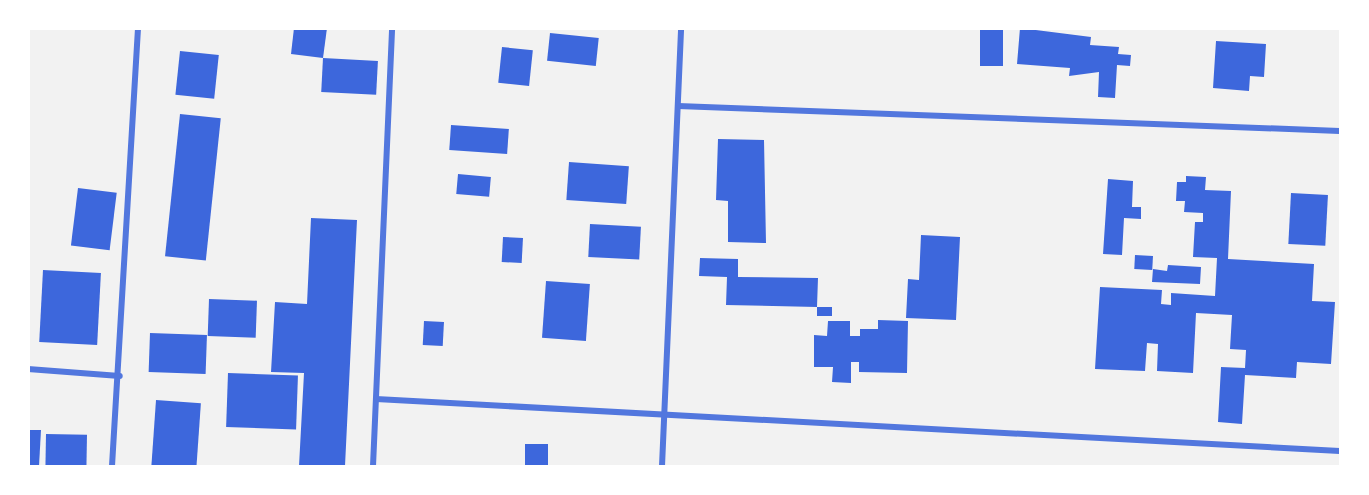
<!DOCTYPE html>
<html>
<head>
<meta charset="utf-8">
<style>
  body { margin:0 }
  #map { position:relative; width:1369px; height:495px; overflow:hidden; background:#f2f2f2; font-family:"PT Sans",sans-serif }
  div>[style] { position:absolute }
  .building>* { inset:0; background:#3d67dc; transform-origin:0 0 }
  .minor>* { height:6px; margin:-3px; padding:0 3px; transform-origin:3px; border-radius:3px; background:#5277de }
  span { translate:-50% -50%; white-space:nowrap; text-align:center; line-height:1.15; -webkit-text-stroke:4.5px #fff; paint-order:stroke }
  .frame { position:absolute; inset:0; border:30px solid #fff; pointer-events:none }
</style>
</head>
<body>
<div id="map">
  <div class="building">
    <i style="clip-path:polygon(294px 28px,327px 28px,323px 58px,291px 54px)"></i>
    <i style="left:980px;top:28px;width:23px;height:38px"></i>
    <i style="clip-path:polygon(1020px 28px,1091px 37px,1090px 45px,1119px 47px,1118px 54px,1131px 55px,1130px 66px,1117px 65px,1115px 98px,1098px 97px,1099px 72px,1069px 76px,1070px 68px,1017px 64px)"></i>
    <i style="left:550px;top:33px;width:49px;height:28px;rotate:6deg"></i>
    <i style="clip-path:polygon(1216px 41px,1266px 44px,1264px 77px,1250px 76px,1249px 91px,1213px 88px)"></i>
    <i style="left:502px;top:47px;width:31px;height:36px;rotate:6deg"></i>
    <i style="left:180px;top:51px;width:39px;height:44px;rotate:6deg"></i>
    <i style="left:323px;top:58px;width:55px;height:34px;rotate:3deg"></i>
    <i style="left:180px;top:114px;width:41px;height:143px;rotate:6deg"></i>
    <i style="left:451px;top:125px;width:58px;height:25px;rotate:4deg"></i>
    <i style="clip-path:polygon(718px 139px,764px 140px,766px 243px,728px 242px,728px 201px,716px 200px)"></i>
    <i style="left:569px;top:162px;width:60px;height:38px;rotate:4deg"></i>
    <i style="left:458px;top:174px;width:33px;height:20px;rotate:5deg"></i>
    <i style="clip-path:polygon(1186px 176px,1206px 177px,1205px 190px,1231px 191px,1228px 259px,1314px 264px,1312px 301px,1335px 302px,1331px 364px,1297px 362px,1296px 378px,1245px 375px,1242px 424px,1218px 422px,1221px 367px,1245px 368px,1246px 350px,1230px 349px,1232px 315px,1196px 313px,1193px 373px,1157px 371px,1158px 344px,1147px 343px,1145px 371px,1095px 369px,1100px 287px,1162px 290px,1161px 304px,1171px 305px,1171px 293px,1215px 296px,1217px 258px,1193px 257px,1195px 222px,1203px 222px,1203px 213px,1184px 212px,1185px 201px,1176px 201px,1177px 182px,1186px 182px)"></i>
    <i style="clip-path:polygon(1108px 179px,1133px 181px,1132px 207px,1141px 207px,1141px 219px,1124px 218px,1122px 255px,1103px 254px)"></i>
    <i style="left:78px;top:188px;width:39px;height:58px;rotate:7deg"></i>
    <i style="left:1291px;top:193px;width:37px;height:51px;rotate:3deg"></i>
    <i style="clip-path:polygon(311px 218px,357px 220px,345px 466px,299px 466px,304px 373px,271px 372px,275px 302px,307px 304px)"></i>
    <i style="left:590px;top:224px;width:51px;height:33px;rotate:3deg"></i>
    <i style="clip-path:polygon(921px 235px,960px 237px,956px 320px,906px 318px,908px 279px,919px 280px)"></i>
    <i style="left:503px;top:237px;width:20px;height:25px;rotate:3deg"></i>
    <i style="left:1135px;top:255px;width:18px;height:14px;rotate:3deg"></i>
    <i style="clip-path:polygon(700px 258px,738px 259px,738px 277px,818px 278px,817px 307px,726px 305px,727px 277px,699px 276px)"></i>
    <i style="clip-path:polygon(1168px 265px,1201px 267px,1200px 284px,1152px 282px,1153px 269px,1167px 271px)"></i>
    <i style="left:43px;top:270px;width:58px;height:72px;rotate:3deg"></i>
    <i style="left:546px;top:281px;width:44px;height:57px;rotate:4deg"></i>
    <i style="left:209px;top:299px;width:48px;height:37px;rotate:2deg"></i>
    <i style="left:817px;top:307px;width:15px;height:9px"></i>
    <i style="clip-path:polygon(878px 320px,908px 321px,907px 373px,859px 372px,859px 362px,851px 362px,851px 383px,832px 382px,833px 367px,814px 367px,814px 335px,827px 336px,828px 321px,850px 321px,850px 336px,860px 336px,860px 329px,878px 329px)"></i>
    <i style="left:424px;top:321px;width:20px;height:24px;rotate:3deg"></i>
    <i style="left:150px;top:333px;width:57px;height:39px;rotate:2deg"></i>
    <i style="left:228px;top:373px;width:70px;height:54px;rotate:2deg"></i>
    <i style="left:156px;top:400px;width:45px;height:66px;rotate:4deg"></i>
    <i style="clip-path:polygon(28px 430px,41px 430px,39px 466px,28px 466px)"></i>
    <i style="left:46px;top:434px;width:41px;height:32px;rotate:1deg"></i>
    <i style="left:525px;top:444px;width:23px;height:22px"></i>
  </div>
  <div class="minor">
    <i style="left:678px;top:106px;width:662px;rotate:2.16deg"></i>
    <i style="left:28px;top:369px;width:92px;rotate:4.4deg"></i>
    <i style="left:376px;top:399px;width:965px;rotate:3.09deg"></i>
    <i style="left:112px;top:466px;width:439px;rotate:-86.6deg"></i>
    <i style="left:373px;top:466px;width:438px;rotate:-87.5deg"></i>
    <i style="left:662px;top:466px;width:438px;rotate:-87.5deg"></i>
  </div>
  <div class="frame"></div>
</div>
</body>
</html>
